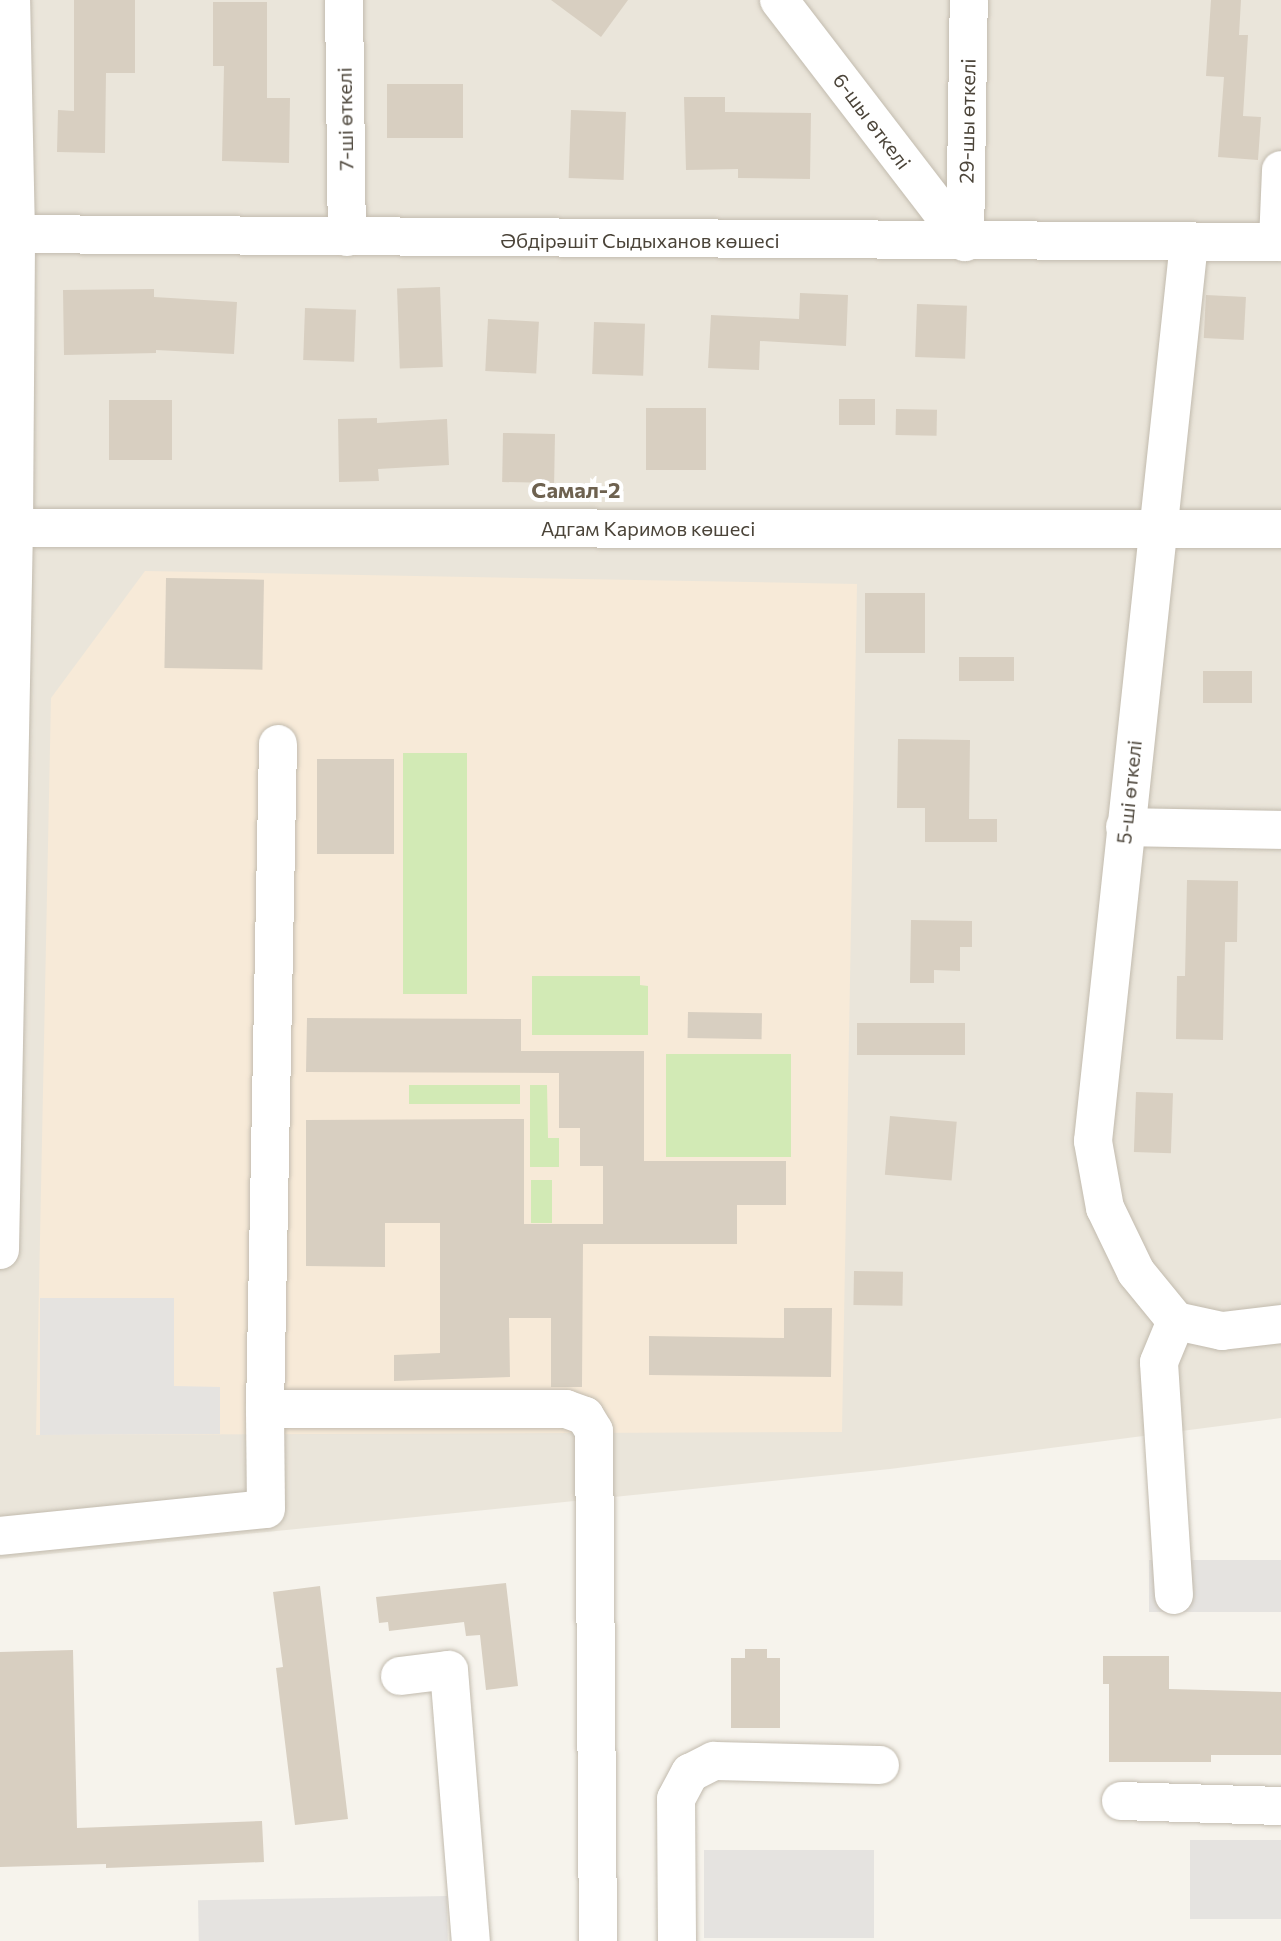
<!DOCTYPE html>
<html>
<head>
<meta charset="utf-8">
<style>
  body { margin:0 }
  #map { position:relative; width:1281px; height:1941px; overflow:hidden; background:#f6f3ec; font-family:Commissioner,sans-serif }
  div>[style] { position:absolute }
  .residential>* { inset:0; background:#eae5da }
  .commercial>* { inset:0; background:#f7ead8 }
  .green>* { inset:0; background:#d2eab5; transform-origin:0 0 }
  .parking>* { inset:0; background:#e5e3e0; transform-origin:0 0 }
  .building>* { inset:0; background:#d8cfc1; transform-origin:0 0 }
  .roads { filter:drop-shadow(0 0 2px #c2bbae) drop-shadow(0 0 2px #c2bbae) }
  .minor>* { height:38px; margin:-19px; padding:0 19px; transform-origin:19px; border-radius:19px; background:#fff }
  span { translate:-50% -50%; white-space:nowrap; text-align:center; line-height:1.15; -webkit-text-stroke:8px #fff; paint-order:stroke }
  .street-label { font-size:20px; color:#4b4439 }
  .neighbourhood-label { font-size:22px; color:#6e6250; font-weight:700 }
</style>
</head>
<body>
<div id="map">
  <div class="residential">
    <i style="clip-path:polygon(0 0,1281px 0,1281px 1418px,890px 1469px,0 1559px)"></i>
  </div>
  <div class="commercial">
    <i style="clip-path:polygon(145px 571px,857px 584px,842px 1432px,36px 1435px,51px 698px)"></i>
  </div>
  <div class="green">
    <i style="left:403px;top:753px;width:64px;height:241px"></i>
    <i style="clip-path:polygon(532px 976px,640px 976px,640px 985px,648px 986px,648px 1035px,532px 1035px)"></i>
    <i style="left:666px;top:1054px;width:125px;height:103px"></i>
    <i style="left:409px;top:1085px;width:111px;height:19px"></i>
    <i style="clip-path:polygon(530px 1085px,547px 1085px,548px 1138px,559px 1138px,559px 1167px,530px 1167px)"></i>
    <i style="left:531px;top:1180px;width:21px;height:43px"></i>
  </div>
  <div class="parking">
    <i style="clip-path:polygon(40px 1298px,174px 1298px,174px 1386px,220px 1387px,220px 1434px,40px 1435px)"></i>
    <i style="left:1281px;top:1560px;width:52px;height:132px;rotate:90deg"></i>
    <i style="left:1190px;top:1840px;width:91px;height:79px"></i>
    <i style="left:704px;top:1850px;width:170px;height:88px"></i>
    <i style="left:447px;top:1896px;width:45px;height:249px;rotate:89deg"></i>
  </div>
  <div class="building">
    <i style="clip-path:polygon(74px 0,135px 0,135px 73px,106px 73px,105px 153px,57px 152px,58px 110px,74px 111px)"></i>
    <i style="clip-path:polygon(551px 0,628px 0,601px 37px)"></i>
    <i style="clip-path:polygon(1211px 0,1241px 0,1239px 35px,1248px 35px,1243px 116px,1261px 117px,1258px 160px,1218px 157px,1224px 77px,1206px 76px)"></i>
    <i style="clip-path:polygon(213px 2px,267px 2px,267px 98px,290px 98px,289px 163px,222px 161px,224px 66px,213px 66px)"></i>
    <i style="left:387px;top:84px;width:76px;height:54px"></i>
    <i style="clip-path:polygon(684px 97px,725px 97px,725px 112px,811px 113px,810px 179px,738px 178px,738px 169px,686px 170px)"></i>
    <i style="left:571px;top:110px;width:55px;height:68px;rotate:2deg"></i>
    <i style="left:440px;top:287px;width:80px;height:43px;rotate:88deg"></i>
    <i style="clip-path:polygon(154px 289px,154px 297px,237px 302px,234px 354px,156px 350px,156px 353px,64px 355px,63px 290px)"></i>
    <i style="clip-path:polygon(800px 293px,848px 295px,846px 346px,760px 341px,759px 370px,708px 368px,711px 315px,799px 319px)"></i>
    <i style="left:1206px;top:295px;width:40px;height:43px;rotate:3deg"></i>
    <i style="left:917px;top:304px;width:50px;height:53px;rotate:2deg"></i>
    <i style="left:305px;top:308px;width:51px;height:52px;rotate:2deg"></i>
    <i style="left:488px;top:319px;width:51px;height:52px;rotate:3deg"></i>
    <i style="left:594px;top:322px;width:51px;height:52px;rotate:2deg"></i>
    <i style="left:839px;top:399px;width:36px;height:26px"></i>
    <i style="left:109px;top:400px;width:63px;height:60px"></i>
    <i style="left:646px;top:408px;width:60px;height:62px"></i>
    <i style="left:896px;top:409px;width:41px;height:26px;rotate:1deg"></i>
    <i style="clip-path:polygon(377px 418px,377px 423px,447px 419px,449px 465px,378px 469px,379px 481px,339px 482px,338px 419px)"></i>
    <i style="left:503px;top:433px;width:52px;height:49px;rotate:1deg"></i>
    <i style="left:166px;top:578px;width:98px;height:90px;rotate:1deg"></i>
    <i style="left:865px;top:593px;width:60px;height:60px"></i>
    <i style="left:1014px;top:657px;width:24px;height:55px;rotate:90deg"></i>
    <i style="left:1203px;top:671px;width:49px;height:32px"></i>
    <i style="clip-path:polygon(898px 739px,970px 740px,969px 819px,997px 819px,997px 842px,925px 842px,925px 808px,897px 808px)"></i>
    <i style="left:317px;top:759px;width:77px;height:95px"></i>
    <i style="clip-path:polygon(1187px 880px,1238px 881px,1237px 942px,1225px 942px,1223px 1040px,1176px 1039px,1177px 976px,1185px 976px)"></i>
    <i style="clip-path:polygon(911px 920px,972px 921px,972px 947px,960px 947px,960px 971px,934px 970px,934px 983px,910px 983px)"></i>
    <i style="left:688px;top:1012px;width:74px;height:26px;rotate:1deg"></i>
    <i style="clip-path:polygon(307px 1018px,521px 1019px,521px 1051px,644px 1051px,644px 1161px,786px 1161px,786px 1205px,737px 1205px,737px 1244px,583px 1244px,582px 1387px,551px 1387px,551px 1318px,509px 1318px,510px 1377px,394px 1381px,394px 1355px,440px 1353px,440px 1223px,385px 1223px,385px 1267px,306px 1266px,306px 1120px,524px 1119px,524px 1224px,603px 1224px,603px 1166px,580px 1166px,580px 1128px,559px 1128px,559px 1073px,306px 1072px)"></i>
    <i style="left:857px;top:1023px;width:108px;height:32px"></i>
    <i style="left:1136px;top:1092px;width:37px;height:60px;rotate:2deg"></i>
    <i style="left:890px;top:1116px;width:67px;height:59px;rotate:5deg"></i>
    <i style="left:854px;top:1271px;width:49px;height:34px;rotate:1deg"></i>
    <i style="clip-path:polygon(784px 1308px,832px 1308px,831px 1377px,649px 1375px,649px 1336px,784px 1338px)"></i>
    <i style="clip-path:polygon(506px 1583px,518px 1686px,486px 1690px,480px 1635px,466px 1636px,464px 1622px,389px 1631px,388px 1622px,379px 1623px,376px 1597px)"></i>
    <i style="clip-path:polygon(320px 1586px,348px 1819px,295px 1825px,276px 1668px,283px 1667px,273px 1592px)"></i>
    <i style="clip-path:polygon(745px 1649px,767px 1649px,767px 1658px,780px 1658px,780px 1728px,731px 1728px,731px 1658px,745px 1658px)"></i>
    <i style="clip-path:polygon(73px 1650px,77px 1828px,262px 1821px,264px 1862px,106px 1868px,106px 1864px,0 1867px,0 1652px)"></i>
    <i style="clip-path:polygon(1103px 1656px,1169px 1656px,1169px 1689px,1281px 1692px,1281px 1755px,1211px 1755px,1211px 1762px,1109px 1762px,1109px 1684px,1103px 1684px)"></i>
  </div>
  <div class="roads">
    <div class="minor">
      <i style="left:344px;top:0;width:237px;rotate:89.3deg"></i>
      <i style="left:779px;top:0;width:305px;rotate:52.5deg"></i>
      <i style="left:0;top:234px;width:1281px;rotate:0.36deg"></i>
      <i style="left:965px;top:242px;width:242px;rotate:-89.1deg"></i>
      <i style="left:1278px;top:242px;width:72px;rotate:-87.6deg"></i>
      <i style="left:14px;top:528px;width:1267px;rotate:0.05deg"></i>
      <i style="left:1125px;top:827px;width:156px;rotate:1.1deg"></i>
      <i style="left:0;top:1250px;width:722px;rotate:-88.89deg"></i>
      <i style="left:14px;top:528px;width:294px;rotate:-89.6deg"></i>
      <i style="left:16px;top:234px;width:234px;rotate:-91.2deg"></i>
      <i style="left:1176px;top:1321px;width:63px;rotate:-129.2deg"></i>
      <i style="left:1136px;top:1272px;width:71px;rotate:-115.8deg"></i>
      <i style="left:1105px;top:1208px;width:68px;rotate:-100.2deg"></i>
      <i style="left:1093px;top:1141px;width:904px;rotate:-83.9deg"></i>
      <i style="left:1176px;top:1321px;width:47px;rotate:12.3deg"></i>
      <i style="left:1222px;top:1331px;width:59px;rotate:-6.8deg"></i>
      <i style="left:265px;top:1409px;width:665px;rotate:-88.88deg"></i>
      <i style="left:0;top:1536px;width:267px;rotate:-5.8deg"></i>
      <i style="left:266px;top:1509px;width:100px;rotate:-90.6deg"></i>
      <i style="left:265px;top:1409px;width:301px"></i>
      <i style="left:566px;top:1409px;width:20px;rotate:20deg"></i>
      <i style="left:585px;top:1416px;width:17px;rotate:59deg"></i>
      <i style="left:594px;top:1431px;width:510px;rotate:89.55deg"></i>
      <i style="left:1174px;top:1595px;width:233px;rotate:-93.7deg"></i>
      <i style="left:1159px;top:1362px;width:44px;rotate:-67.5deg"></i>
      <i style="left:400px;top:1676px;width:49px;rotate:-7deg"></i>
      <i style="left:449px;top:1670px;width:272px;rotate:85.4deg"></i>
      <i style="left:1121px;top:1801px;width:160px;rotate:1.8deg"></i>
      <i style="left:677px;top:1941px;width:142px;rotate:-90.4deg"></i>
      <i style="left:676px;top:1799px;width:30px;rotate:-62deg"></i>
      <i style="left:690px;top:1773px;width:27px;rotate:-27deg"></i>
      <i style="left:714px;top:1761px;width:166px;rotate:1.4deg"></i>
    </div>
  </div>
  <div class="street-label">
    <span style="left:345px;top:119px;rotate:-91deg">7-ші өткелі</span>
    <span style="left:872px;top:121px;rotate:53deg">6-шы өткелі</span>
    <span style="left:967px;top:121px;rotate:-89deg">29-шы өткелі</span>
    <span style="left:640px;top:240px">Әбдірәшіт Сыдыханов көшесі</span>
    <span style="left:648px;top:528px">Адгам Каримов көшесі</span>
    <span style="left:1129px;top:792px;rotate:-84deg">5-ші өткелі</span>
  </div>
  <div class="neighbourhood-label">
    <span style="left:576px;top:490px">Самал-2</span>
  </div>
</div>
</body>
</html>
